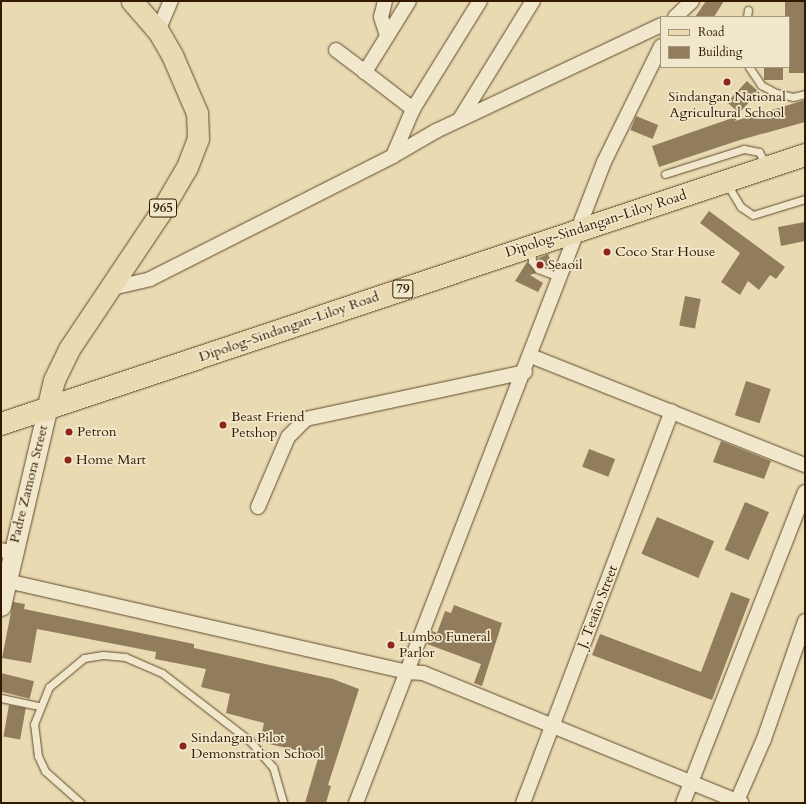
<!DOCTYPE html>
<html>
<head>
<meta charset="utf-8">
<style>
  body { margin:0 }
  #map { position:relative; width:806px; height:804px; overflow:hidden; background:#e9dab1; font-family:Cardo,serif }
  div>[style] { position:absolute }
  .building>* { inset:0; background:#917d5c; transform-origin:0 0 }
  .roads { filter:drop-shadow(0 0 1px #60492c) drop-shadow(0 0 1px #60492c) }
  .lane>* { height:7px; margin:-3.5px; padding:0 3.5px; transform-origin:3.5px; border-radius:3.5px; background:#f1e7cc }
  .street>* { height:14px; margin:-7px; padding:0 7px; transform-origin:7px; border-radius:7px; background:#f1e7cc }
  .secondary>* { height:19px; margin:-9.5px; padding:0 9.5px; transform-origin:9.5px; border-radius:9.5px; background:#f1e7cc }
  .primary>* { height:21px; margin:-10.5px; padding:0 10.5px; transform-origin:10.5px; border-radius:10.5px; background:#e9dab1 }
  .highway>* { height:22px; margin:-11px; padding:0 11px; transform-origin:11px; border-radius:11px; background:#e9dab1 }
  .dots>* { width:11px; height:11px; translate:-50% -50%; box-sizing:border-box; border:2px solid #f1e7cc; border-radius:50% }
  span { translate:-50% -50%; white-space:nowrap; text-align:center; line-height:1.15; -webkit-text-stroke:3.5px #f1e7cc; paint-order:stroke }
  .shield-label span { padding:1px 3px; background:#f1e7cc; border:1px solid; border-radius:3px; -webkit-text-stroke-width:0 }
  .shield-label { font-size:13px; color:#321900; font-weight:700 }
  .poi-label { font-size:14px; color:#321900 }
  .left { translate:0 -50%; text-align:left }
  .street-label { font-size:14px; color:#321900 }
  .frame { position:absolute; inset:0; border:2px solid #321900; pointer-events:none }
  .legend { position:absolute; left:660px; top:16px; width:130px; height:52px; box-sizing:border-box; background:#f1e7cc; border:1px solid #a5957a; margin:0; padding:5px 7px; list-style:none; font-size:12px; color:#321900 }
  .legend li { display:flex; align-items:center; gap:8px; height:20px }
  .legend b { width:20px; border:1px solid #a5957a }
</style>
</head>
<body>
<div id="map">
  <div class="building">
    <i style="clip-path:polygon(706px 1px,724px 1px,714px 17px,695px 17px)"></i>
    <i style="clip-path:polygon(785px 1px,805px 1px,805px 73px,789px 73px,789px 17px,785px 17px)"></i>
    <i style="left:764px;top:67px;width:19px;height:13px"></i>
    <i style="left:747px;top:81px;width:16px;height:29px;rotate:43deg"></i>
    <i style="clip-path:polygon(805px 100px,805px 122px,740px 140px,659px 167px,652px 146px,738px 116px,735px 121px)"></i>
    <i style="left:636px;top:116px;width:24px;height:15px;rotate:22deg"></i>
    <i style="clip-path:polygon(709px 211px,785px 267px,776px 279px,770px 275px,759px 290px,748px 281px,740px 295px,721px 282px,740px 253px,700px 223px)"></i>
    <i style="clip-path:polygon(805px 222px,805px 241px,781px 246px,778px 227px)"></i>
    <i style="clip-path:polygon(548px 254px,553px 267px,550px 268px,537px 259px)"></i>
    <i style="clip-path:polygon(527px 262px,536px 273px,530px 275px,543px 283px,538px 292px,515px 281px)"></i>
    <i style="left:685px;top:296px;width:16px;height:30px;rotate:11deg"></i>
    <i style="left:746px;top:381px;width:26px;height:36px;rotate:18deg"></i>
    <i style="clip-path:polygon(721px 441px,771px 461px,764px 479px,713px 462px)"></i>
    <i style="left:589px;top:449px;width:28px;height:19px;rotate:21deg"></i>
    <i style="left:745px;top:502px;width:26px;height:52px;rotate:23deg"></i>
    <i style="left:657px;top:517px;width:62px;height:40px;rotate:23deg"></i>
    <i style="clip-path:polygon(731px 592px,750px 599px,712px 700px,592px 655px,600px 634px,701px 672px)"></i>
    <i style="clip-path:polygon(13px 602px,25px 604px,24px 609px,194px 644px,194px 648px,333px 679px,359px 689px,328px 785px,331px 786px,326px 803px,305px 803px,319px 755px,260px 742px,264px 723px,226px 713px,230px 694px,201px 687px,206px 669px,155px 659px,156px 652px,37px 629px,31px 663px,2px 658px)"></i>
    <i style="clip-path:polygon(454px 605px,502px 623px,482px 686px,474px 683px,481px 664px,427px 644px,432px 631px,437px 633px,445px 611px,451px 613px)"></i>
    <i style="left:1px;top:673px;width:34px;height:18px;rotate:14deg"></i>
    <i style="left:9px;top:705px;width:17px;height:32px;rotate:10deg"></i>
  </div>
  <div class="roads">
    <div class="lane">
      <i style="left:747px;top:17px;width:7px;rotate:-82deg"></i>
      <i style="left:749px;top:67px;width:22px;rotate:56deg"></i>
      <i style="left:761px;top:85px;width:17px;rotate:28deg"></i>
      <i style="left:776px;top:93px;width:17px;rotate:13deg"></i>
      <i style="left:793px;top:97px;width:12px;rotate:-14deg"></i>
      <i style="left:665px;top:174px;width:83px;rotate:-17.6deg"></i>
      <i style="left:744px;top:149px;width:15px;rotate:11deg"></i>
      <i style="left:759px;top:152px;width:15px;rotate:62deg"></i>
      <i style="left:727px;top:184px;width:27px;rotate:59deg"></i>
      <i style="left:741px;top:207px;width:14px;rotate:34deg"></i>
      <i style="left:753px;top:215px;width:54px;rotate:-17.1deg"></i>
      <i style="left:531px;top:249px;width:12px;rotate:85deg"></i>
      <i style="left:532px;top:261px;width:10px;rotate:53deg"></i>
      <i style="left:538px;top:269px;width:25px;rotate:21deg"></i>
      <i style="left:1px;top:698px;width:39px;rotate:12deg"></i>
      <i style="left:81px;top:803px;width:48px;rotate:-138.4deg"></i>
      <i style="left:45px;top:771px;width:17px;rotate:-115deg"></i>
      <i style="left:38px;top:756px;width:32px;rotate:-97deg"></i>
      <i style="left:34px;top:724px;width:40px;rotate:-68deg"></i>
      <i style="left:49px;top:687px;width:45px;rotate:-39.6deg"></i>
      <i style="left:84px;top:658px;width:19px;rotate:-9deg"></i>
      <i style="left:103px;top:655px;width:22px;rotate:5deg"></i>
      <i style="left:125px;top:657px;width:40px;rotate:23.4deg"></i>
      <i style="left:162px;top:673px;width:111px;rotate:37.7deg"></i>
      <i style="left:250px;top:741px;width:35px;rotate:49deg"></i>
      <i style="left:273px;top:767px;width:37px;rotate:74deg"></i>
    </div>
    <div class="street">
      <i style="left:385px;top:1px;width:16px;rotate:104deg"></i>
      <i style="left:381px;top:17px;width:20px;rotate:72deg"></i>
      <i style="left:409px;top:1px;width:84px;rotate:121.8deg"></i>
      <i style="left:365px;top:72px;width:61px;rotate:37.6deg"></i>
      <i style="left:675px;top:17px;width:23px;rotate:-43deg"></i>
      <i style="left:158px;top:31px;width:33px;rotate:-67deg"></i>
      <i style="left:336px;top:50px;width:36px;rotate:37deg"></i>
      <i style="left:460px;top:119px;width:139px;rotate:-58.3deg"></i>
      <i style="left:393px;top:156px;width:51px;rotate:-66.9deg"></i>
      <i style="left:413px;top:109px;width:127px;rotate:-58.2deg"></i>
      <i style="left:112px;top:288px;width:39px;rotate:-13deg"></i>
      <i style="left:150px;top:279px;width:272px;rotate:-26.8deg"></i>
      <i style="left:393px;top:156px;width:50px;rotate:-30.2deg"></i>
      <i style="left:436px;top:131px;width:249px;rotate:-25.2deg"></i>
      <i style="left:531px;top:356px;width:295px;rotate:21.7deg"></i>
      <i style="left:258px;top:507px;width:76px;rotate:-66.8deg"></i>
      <i style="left:288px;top:437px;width:25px;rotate:-45deg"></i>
      <i style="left:306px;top:419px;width:224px;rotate:-12.1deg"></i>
      <i style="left:1px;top:550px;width:11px;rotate:15deg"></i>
      <i style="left:7px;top:581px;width:409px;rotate:12.8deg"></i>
      <i style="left:406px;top:672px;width:17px;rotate:3deg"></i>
      <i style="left:423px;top:673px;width:344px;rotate:22.2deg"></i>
      <i style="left:737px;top:801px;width:68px;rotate:-66.5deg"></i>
      <i style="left:764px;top:739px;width:125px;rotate:-70.8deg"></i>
      <i style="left:356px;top:803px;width:687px;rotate:-68.85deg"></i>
      <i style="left:604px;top:162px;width:129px;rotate:-63.8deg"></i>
      <i style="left:523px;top:803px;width:419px;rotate:-69.2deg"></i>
      <i style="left:683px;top:803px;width:334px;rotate:-68.6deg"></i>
    </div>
    <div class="secondary">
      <i style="left:1px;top:606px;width:201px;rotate:-76.8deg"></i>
    </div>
    <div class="primary">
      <i style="left:47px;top:410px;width:31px;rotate:-77deg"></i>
      <i style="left:54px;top:380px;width:34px;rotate:-64deg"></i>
      <i style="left:69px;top:349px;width:164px;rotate:-56.2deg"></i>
      <i style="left:160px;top:213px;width:53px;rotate:-59.6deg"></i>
      <i style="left:187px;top:167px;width:30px;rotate:-69deg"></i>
      <i style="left:198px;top:139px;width:26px;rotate:-92deg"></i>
      <i style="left:197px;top:113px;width:63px;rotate:-113.3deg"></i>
      <i style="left:172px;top:55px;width:28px;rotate:-120deg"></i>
      <i style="left:158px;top:31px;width:40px;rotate:-131deg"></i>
    </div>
    <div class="highway">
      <i style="left:1px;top:424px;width:848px;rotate:-18.5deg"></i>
    </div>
  </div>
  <div class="dots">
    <i style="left:727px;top:82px;background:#8f2418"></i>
    <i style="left:607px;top:252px;background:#8f2418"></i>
    <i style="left:540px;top:265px;background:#8f2418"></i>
    <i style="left:223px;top:425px;background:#8f2418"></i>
    <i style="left:69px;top:432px;background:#8f2418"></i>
    <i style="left:68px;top:460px;background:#8f2418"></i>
    <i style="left:391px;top:645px;background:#8f2418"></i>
    <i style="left:183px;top:746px;background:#8f2418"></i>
  </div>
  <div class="shield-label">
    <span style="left:163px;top:208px">965</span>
    <span style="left:403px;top:289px">79</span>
  </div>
  <div class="poi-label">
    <span style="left:727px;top:105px">Sindangan National<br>Agricultural School</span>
    <span class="left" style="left:615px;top:252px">Coco Star House</span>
    <span class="left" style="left:548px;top:265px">Seaoil</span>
    <span class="left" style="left:231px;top:425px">Beast Friend<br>Petshop</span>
    <span class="left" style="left:77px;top:432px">Petron</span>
    <span class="left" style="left:76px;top:460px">Home Mart</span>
    <span class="left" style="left:399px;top:645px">Lumbo Funeral<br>Parlor</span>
    <span class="left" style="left:191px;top:746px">Sindangan Pilot<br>Demonstration School</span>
  </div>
  <div class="street-label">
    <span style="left:596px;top:224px;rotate:-18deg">Dipolog-Sindangan-Liloy Road</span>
    <span style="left:289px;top:327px;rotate:-19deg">Dipolog-Sindangan-Liloy Road</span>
    <span style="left:29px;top:484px;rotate:-76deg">Padre Zamora Street</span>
    <span style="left:598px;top:607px;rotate:-69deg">J. Teaño Street</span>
  </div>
  <div class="frame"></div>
  <ul class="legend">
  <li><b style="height:5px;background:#e9dab1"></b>Road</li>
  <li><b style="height:11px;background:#917d5c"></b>Building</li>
  </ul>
</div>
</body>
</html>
